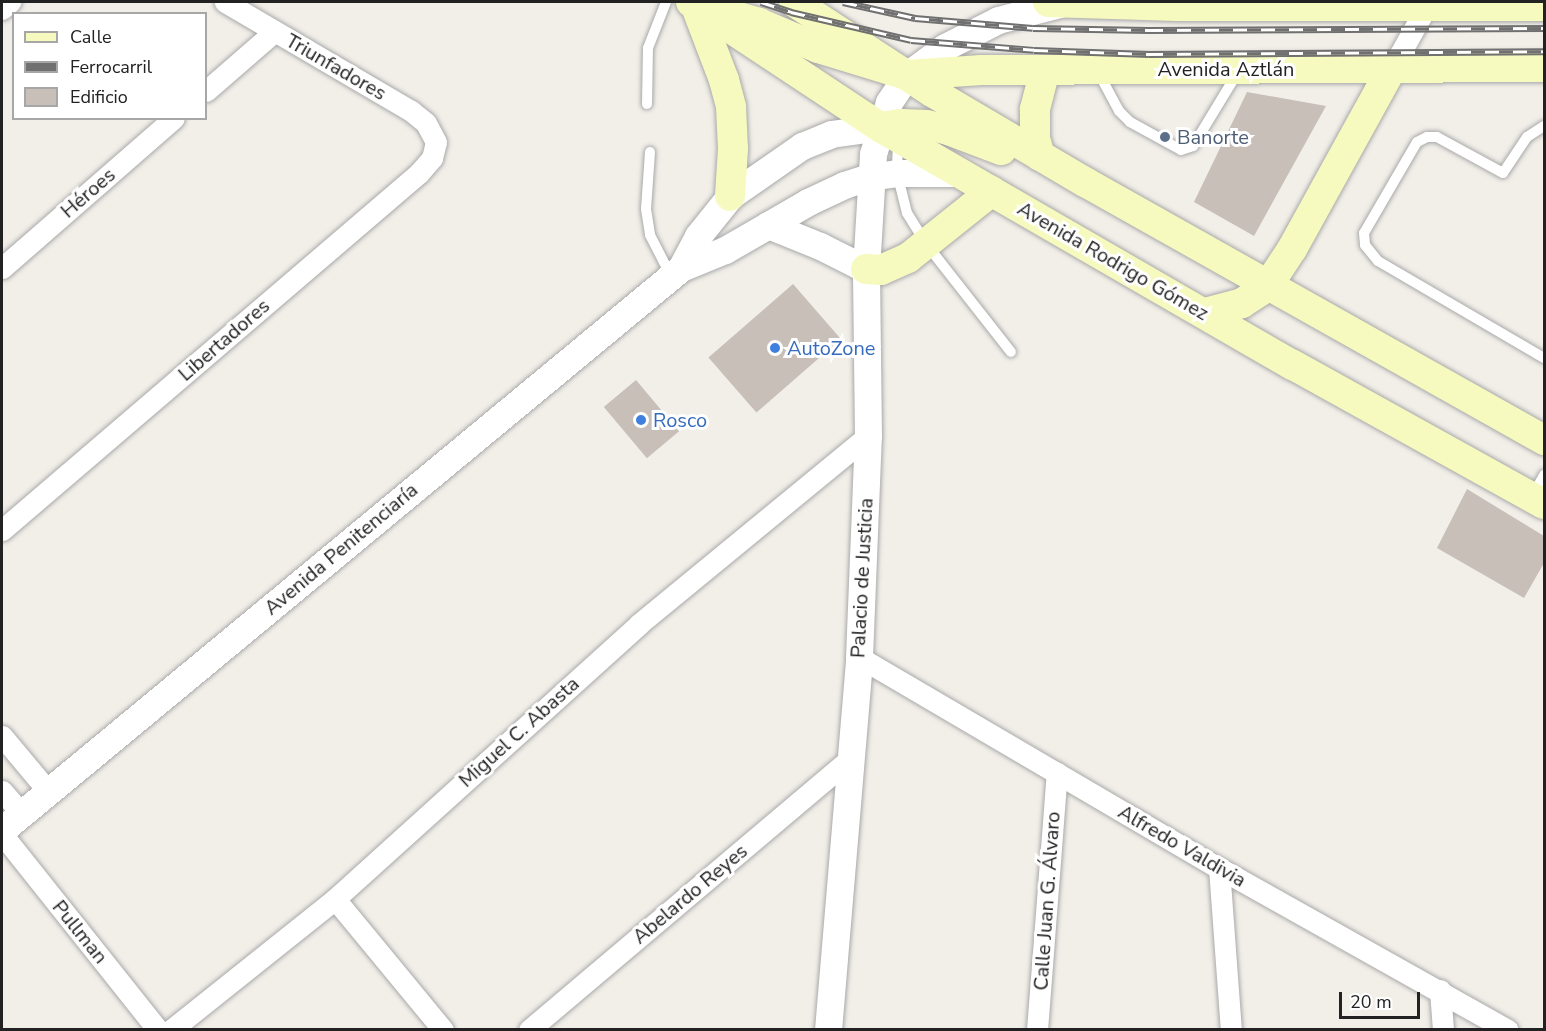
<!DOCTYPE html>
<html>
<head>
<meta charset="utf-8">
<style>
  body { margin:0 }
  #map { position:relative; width:1546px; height:1031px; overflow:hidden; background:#f2efe9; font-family:"Nunito Sans",sans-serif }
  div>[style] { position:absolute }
  .building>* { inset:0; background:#c7bfb8; transform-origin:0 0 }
  .roads { filter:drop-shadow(0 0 2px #a9a9a9) drop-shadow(0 0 2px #a9a9a9) }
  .service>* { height:10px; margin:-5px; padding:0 5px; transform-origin:5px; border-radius:5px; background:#fff }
  .minor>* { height:21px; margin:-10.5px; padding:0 10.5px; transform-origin:10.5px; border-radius:10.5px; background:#fff }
  .tertiary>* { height:27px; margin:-13.5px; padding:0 13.5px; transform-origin:13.5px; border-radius:13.5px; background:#fff }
  .secondary>* { height:30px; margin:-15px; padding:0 15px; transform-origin:15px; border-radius:15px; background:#f7fabf }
  .rail>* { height:7px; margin-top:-3.5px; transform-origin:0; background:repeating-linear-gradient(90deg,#fff 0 14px,#707070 0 28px); box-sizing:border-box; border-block:2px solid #707070 }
  .dots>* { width:16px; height:16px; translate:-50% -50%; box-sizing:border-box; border:3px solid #fff; border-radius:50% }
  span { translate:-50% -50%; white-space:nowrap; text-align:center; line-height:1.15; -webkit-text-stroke:6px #fff; paint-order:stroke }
  .street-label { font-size:20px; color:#222 }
  .service-label { font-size:20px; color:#4e5e75 }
  .left { translate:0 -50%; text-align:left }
  .shop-label { font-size:20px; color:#366cbe }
  .frame { position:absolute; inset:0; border:3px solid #222; pointer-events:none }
  .legend { position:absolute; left:12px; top:12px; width:195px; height:108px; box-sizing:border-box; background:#fff; border:2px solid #a7a7a7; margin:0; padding:8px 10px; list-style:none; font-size:18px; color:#222 }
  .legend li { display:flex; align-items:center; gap:12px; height:30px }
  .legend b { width:30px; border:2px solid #a7a7a7 }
  .scale { position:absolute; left:1339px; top:992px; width:81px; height:27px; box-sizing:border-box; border:3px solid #222; border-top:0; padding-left:8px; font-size:18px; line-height:21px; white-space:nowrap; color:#222; -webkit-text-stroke:4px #fff; paint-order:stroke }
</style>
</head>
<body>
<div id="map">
  <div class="building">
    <i style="clip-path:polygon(1247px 92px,1326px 106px,1254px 236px,1194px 202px)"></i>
    <i style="left:793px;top:284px;width:73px;height:112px;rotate:49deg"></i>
    <i style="left:636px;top:380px;width:67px;height:42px;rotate:50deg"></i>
    <i style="clip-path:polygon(1467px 489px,1544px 536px,1544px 563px,1524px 598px,1437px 548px)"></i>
  </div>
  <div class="roads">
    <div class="service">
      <i style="left:1098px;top:72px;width:44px;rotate:61.7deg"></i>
      <i style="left:1119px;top:111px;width:16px;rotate:45deg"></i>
      <i style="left:1130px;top:122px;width:58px;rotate:28.8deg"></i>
      <i style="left:1181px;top:150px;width:13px;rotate:-18deg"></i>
      <i style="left:1193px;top:146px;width:87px;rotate:-58.7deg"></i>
      <i style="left:647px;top:104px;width:56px;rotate:-89deg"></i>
      <i style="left:648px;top:48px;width:49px;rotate:-68.6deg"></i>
      <i style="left:1544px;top:126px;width:20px;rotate:147deg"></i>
      <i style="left:1527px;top:137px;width:43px;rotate:123.7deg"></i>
      <i style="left:1503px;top:173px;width:75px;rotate:-151.4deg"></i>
      <i style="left:1437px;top:137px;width:10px;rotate:180deg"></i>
      <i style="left:1427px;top:137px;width:11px;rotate:153deg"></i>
      <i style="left:1417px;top:142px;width:105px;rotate:120.2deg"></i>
      <i style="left:1364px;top:233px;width:12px;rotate:85deg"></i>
      <i style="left:1365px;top:245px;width:21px;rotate:51deg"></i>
      <i style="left:1378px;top:261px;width:192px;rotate:30.3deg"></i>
      <i style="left:898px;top:141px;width:32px;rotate:92deg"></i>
      <i style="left:897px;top:173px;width:41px;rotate:76deg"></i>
      <i style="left:907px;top:213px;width:38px;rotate:58deg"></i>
      <i style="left:927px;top:245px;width:136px;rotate:51.9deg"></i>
      <i style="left:650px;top:152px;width:57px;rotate:94deg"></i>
      <i style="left:646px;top:209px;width:26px;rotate:81deg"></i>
      <i style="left:650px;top:235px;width:46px;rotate:62.9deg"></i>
      <i style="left:1533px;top:495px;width:23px;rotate:-61deg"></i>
    </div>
    <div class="minor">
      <i style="left:2px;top:9px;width:11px;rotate:-41deg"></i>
      <i style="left:1392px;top:68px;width:76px;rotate:-60.7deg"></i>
      <i style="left:206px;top:91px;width:91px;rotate:-41deg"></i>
      <i style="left:2px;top:268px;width:228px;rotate:-41.1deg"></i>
      <i style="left:2px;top:530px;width:549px;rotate:-40.57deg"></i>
      <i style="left:419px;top:173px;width:20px;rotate:-49deg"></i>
      <i style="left:432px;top:158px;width:16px;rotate:-76deg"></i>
      <i style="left:436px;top:142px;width:21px;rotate:-118deg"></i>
      <i style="left:426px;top:123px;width:19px;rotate:-141deg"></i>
      <i style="left:411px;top:111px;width:216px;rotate:-149.6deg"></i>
      <i style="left:859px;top:657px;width:417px;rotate:30.4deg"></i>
      <i style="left:1219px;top:868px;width:331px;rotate:29.3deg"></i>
      <i style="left:2px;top:736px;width:72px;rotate:50.1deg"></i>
      <i style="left:2px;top:791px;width:29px;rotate:49deg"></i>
      <i style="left:2px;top:834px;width:251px;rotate:51.5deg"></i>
      <i style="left:1219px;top:868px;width:162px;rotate:85.8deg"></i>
      <i style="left:335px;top:899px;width:170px;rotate:50.5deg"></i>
      <i style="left:1440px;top:990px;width:40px;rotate:85.7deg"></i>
      <i style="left:171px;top:1030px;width:210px;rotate:-38.6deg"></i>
      <i style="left:335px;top:899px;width:410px;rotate:-42.1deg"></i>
      <i style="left:639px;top:624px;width:296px;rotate:-39.4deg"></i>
      <i style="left:529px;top:1030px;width:422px;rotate:-40.2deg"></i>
      <i style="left:1037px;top:1030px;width:258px;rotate:-85.6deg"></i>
    </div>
    <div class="tertiary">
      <i style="left:768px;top:225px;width:56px;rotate:22deg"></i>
      <i style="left:820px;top:246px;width:51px;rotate:26.6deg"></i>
      <i style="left:681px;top:268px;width:36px;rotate:-62deg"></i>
      <i style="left:698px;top:236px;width:51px;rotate:-51.3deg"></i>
      <i style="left:730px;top:196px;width:88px;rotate:-34.8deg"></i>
      <i style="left:802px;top:146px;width:31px;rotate:-22deg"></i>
      <i style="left:831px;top:134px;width:49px;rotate:-8.1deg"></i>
      <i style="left:2px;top:830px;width:881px;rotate:-39.61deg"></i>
      <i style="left:681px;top:268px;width:48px;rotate:-22.2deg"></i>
      <i style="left:725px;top:250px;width:96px;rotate:-30deg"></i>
      <i style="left:808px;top:202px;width:40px;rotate:-25deg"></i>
      <i style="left:844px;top:185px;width:26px;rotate:-18deg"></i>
      <i style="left:869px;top:177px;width:28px;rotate:-8deg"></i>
      <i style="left:897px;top:173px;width:62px"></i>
      <i style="left:828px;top:1030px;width:374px;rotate:-85.2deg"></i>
      <i style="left:859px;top:657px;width:221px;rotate:-87.7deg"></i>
      <i style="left:868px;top:436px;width:167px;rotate:-90.7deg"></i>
      <i style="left:866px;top:269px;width:115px;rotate:-86.5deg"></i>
      <i style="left:873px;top:154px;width:54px;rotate:-72.9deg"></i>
      <i style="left:889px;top:102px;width:32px;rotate:-56deg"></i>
      <i style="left:907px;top:75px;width:47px;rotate:-36.4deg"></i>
      <i style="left:945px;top:47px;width:59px;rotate:-27deg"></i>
      <i style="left:998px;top:20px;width:71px;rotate:-14.6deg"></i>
    </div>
    <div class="secondary">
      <i style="left:691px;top:2px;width:227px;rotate:33.5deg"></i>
      <i style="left:880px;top:127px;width:477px;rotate:30deg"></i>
      <i style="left:1293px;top:365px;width:287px;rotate:29deg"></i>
      <i style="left:794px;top:2px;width:165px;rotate:33.1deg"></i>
      <i style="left:932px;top:92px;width:178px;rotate:30.5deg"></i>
      <i style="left:1085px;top:182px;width:527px;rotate:29.34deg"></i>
      <i style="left:1048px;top:2px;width:129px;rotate:1.8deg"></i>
      <i style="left:1177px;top:6px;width:367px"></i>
      <i style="left:695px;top:4px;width:81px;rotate:69.1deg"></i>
      <i style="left:724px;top:80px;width:28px;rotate:75deg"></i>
      <i style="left:731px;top:107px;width:42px;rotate:87.3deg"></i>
      <i style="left:733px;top:149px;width:47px;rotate:93.7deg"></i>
      <i style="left:721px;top:12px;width:40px;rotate:16deg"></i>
      <i style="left:759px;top:23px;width:64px;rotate:23deg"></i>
      <i style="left:818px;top:48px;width:93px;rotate:16.9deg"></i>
      <i style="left:907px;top:75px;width:75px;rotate:-3.8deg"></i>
      <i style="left:982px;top:70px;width:562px;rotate:-0.31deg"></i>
      <i style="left:880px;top:127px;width:22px;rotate:-8deg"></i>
      <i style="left:902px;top:124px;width:25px;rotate:2deg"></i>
      <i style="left:927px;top:125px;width:22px;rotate:13deg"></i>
      <i style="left:948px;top:130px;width:57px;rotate:20.7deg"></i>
      <i style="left:1040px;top:156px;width:18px;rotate:-106deg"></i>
      <i style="left:1035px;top:139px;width:30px;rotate:-90deg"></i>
      <i style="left:1035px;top:109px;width:40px;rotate:-75.6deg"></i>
      <i style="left:866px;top:269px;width:15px;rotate:4deg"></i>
      <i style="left:881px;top:270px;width:30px;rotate:-24deg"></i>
      <i style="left:908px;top:258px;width:107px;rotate:-38.6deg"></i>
      <i style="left:1205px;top:313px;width:38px;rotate:-15deg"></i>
      <i style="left:1242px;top:303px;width:30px;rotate:-33deg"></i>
      <i style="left:1267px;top:287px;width:45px;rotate:-56.7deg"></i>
      <i style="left:1292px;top:249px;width:207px;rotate:-61.1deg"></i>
    </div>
  </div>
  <div class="rail">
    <i style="left:761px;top:2px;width:32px;rotate:18deg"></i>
    <i style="left:791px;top:12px;width:123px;rotate:13.1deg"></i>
    <i style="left:911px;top:40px;width:123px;rotate:4.6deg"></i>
    <i style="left:1034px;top:50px;width:115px;rotate:2deg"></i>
    <i style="left:1149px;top:54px;width:395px;rotate:-0.4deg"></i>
    <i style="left:843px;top:2px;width:74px;rotate:12.5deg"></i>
    <i style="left:915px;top:18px;width:118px;rotate:4.8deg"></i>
    <i style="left:1033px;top:28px;width:116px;rotate:1deg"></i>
    <i style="left:1149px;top:30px;width:395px;rotate:-0.3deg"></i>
  </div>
  <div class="dots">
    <i style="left:1165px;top:137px;background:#5c6f8a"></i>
    <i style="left:775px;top:348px;background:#3f7fe0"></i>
    <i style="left:641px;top:420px;background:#3f7fe0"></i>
  </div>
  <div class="street-label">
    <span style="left:336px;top:67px;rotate:30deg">Triunfadores</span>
    <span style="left:1226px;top:69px">Avenida Aztlán</span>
    <span style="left:88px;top:193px;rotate:-41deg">Héroes</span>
    <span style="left:1113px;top:261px;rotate:30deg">Avenida Rodrigo Gómez</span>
    <span style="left:224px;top:340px;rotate:-41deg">Libertadores</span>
    <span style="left:341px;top:549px;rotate:-40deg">Avenida Penitenciaría</span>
    <span style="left:862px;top:578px;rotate:-87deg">Palacio de Justicia</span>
    <span style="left:519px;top:732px;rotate:-42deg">Miguel C. Abasta</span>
    <span style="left:1182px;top:846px;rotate:30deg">Alfredo Valdivia</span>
    <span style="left:690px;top:894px;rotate:-40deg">Abelardo Reyes</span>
    <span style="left:1047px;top:901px;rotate:-86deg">Calle Juan G. Álvaro</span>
    <span style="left:80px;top:932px;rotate:51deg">Pullman</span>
  </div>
  <div class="service-label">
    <span class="left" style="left:1177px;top:137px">Banorte</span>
  </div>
  <div class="shop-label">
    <span class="left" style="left:787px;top:348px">AutoZone</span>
    <span class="left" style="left:653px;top:420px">Rosco</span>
  </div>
  <div class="frame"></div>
  <ul class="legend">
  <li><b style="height:8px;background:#f7fabf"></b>Calle</li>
  <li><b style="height:8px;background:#707070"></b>Ferrocarril</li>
  <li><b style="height:16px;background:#c7bfb8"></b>Edificio</li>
  </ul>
  <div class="scale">20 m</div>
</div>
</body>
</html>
